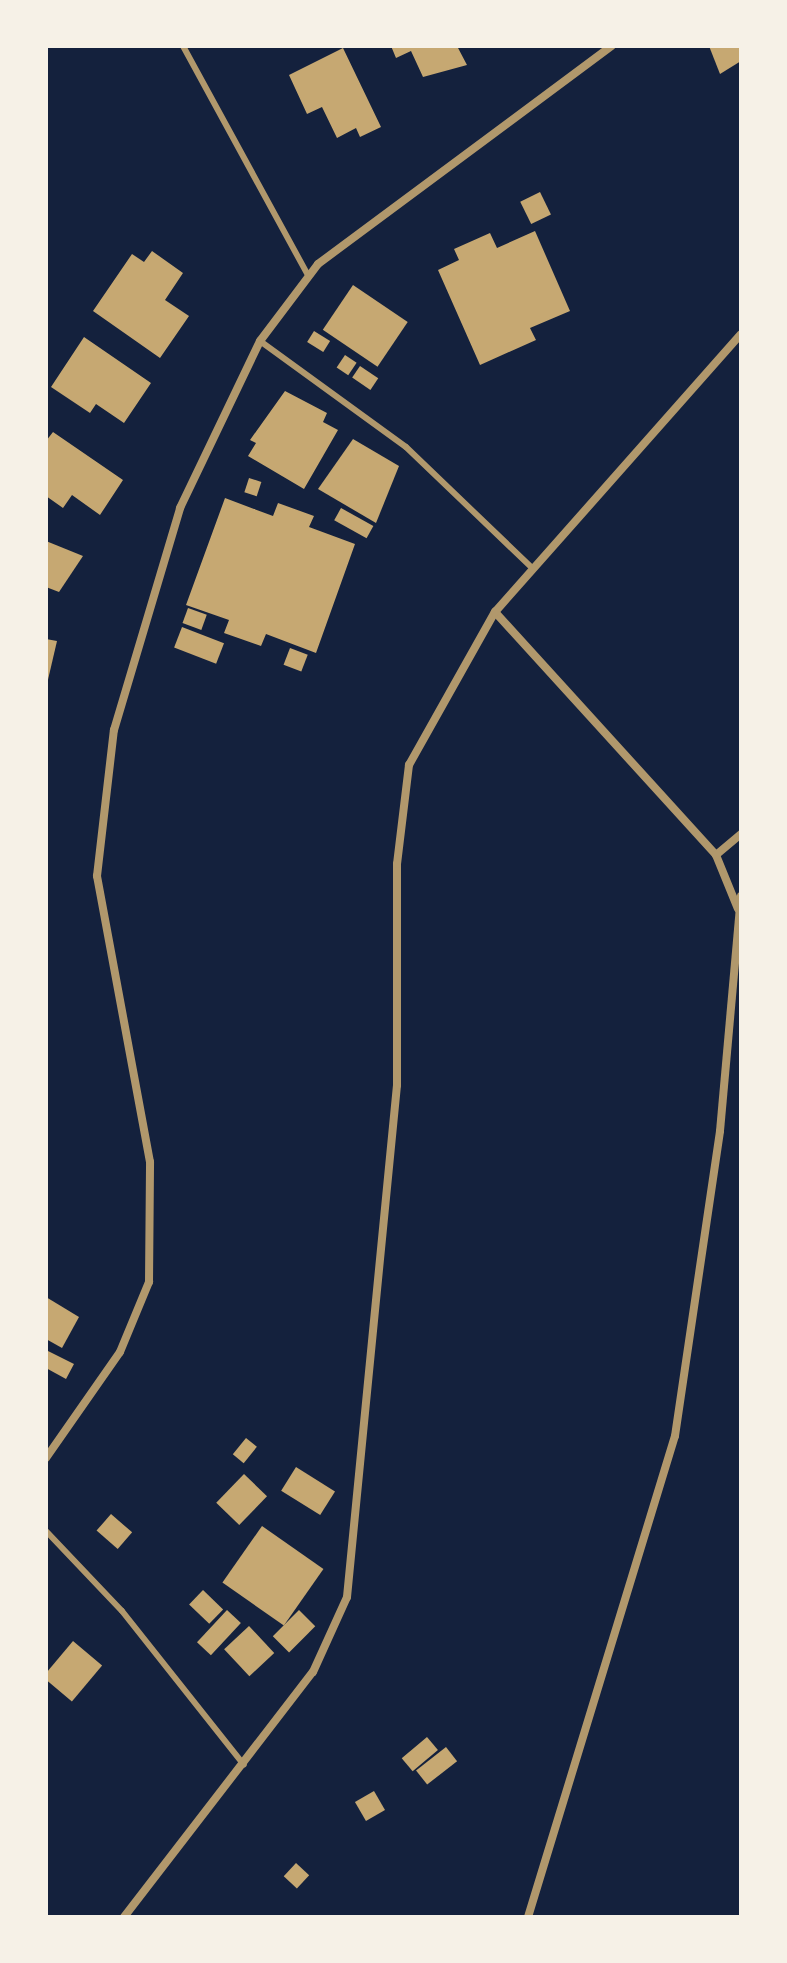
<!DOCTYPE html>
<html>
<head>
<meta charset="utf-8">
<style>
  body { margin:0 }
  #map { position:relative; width:787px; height:1963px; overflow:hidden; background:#14213d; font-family:"Alegreya Sans",sans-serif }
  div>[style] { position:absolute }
  .building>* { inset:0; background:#c6a872; transform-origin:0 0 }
  .service>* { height:6px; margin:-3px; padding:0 3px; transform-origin:3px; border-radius:3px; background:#b1986c }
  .minor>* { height:8px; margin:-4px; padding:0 4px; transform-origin:4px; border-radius:4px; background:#b1986c }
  span { translate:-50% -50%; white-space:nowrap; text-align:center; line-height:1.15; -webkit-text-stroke:6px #f6f1e7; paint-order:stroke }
  .frame { position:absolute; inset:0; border:48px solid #f6f1e7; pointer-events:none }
</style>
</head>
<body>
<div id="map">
  <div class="building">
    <i style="clip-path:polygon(391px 46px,457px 46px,467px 65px,423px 77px,411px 51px,396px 58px)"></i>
    <i style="clip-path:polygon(709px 46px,741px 46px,741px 61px,720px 74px)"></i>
    <i style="clip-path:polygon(343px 48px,381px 127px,360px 137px,356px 128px,337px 138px,322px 107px,307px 114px,289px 75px)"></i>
    <i style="left:540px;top:192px;width:25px;height:22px;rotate:64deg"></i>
    <i style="clip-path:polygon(535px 231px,570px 311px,530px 328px,536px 340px,480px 365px,438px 270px,459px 260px,454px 249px,490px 233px,497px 248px)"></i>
    <i style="clip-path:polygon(152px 251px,183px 273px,165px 300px,189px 316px,160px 358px,93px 311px,132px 254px,144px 262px)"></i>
    <i style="left:353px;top:285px;width:66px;height:54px;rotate:34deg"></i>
    <i style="left:314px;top:331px;width:19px;height:13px;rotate:32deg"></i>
    <i style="clip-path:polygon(84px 337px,151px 383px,124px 423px,96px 404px,90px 413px,51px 387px)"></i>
    <i style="left:345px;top:355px;width:14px;height:15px;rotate:34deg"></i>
    <i style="left:360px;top:366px;width:22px;height:14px;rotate:34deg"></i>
    <i style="clip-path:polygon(285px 391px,327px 413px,323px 422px,338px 430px,304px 489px,248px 456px,256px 443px,250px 440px)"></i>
    <i style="clip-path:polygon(53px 432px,123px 480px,100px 515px,72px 495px,63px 508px,46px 496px,46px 441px)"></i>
    <i style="clip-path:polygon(353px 439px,399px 466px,376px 523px,318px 489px)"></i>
    <i style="left:249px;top:478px;width:13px;height:15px;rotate:18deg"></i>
    <i style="clip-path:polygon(225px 498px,273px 516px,278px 503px,314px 516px,309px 527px,355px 544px,316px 653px,266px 634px,261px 646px,224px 633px,229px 620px,186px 605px)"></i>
    <i style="left:341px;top:508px;width:37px;height:14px;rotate:29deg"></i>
    <i style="clip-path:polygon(46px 541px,83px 556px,59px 592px,46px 587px)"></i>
    <i style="left:188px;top:608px;width:20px;height:16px;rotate:20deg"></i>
    <i style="left:182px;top:627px;width:45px;height:22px;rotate:21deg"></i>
    <i style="clip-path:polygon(46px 639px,57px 641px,47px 684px,46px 684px)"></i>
    <i style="left:290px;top:648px;width:19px;height:18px;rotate:21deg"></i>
    <i style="clip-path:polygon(46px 1297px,79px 1317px,62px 1348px,46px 1339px)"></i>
    <i style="clip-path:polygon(46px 1350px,74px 1364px,66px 1379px,46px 1368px)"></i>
    <i style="left:246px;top:1438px;width:14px;height:21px;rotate:39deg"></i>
    <i style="left:296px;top:1467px;width:46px;height:28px;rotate:32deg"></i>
    <i style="left:244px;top:1474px;width:32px;height:40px;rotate:44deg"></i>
    <i style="left:111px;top:1514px;width:28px;height:22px;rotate:41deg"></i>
    <i style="left:262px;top:1526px;width:75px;height:69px;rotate:35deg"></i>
    <i style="left:203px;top:1590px;width:28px;height:20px;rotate:44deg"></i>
    <i style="left:227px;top:1610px;width:19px;height:44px;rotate:43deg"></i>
    <i style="left:299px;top:1610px;width:23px;height:37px;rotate:45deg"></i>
    <i style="left:249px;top:1626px;width:37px;height:34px;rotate:47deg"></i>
    <i style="left:73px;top:1641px;width:38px;height:47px;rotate:40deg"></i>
    <i style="left:427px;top:1737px;width:17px;height:33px;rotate:50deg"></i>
    <i style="left:446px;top:1747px;width:18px;height:38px;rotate:52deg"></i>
    <i style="left:374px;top:1791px;width:22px;height:22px;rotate:60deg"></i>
    <i style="left:296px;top:1863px;width:18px;height:18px;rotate:43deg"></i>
  </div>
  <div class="service">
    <i style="left:183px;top:46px;width:263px;rotate:61.4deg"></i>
    <i style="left:260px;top:341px;width:180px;rotate:36deg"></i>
    <i style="left:406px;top:447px;width:175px;rotate:43.8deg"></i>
    <i style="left:46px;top:1531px;width:110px;rotate:46.5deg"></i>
    <i style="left:122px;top:1611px;width:196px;rotate:51.6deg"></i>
  </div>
  <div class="minor">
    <i style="left:495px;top:612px;width:328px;rotate:47.7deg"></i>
    <i style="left:716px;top:855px;width:58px;rotate:67.8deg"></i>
    <i style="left:716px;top:855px;width:33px;rotate:-40deg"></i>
    <i style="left:46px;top:1458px;width:129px;rotate:-55.1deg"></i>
    <i style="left:120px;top:1352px;width:76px;rotate:-67.5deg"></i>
    <i style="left:149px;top:1282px;width:120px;rotate:-89.5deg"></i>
    <i style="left:150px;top:1162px;width:291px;rotate:-100.5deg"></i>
    <i style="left:97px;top:876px;width:147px;rotate:-83.4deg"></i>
    <i style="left:114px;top:730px;width:232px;rotate:-73.4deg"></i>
    <i style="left:180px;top:508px;width:185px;rotate:-64.4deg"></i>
    <i style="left:260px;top:341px;width:96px;rotate:-53deg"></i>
    <i style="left:318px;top:264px;width:366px;rotate:-36.6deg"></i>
    <i style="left:124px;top:1917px;width:309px;rotate:-52.4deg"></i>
    <i style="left:313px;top:1672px;width:82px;rotate:-65.6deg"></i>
    <i style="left:347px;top:1597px;width:514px;rotate:-84.42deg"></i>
    <i style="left:397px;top:1085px;width:221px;rotate:-90deg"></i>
    <i style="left:397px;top:864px;width:100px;rotate:-83.1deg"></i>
    <i style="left:409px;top:765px;width:176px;rotate:-60.7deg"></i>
    <i style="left:495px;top:612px;width:371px;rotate:-48.5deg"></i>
    <i style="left:528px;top:1917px;width:503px;rotate:-73.01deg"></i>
    <i style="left:675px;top:1436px;width:308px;rotate:-81.6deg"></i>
    <i style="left:720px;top:1131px;width:236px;rotate:-84.9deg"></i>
  </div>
  <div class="frame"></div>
</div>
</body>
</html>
